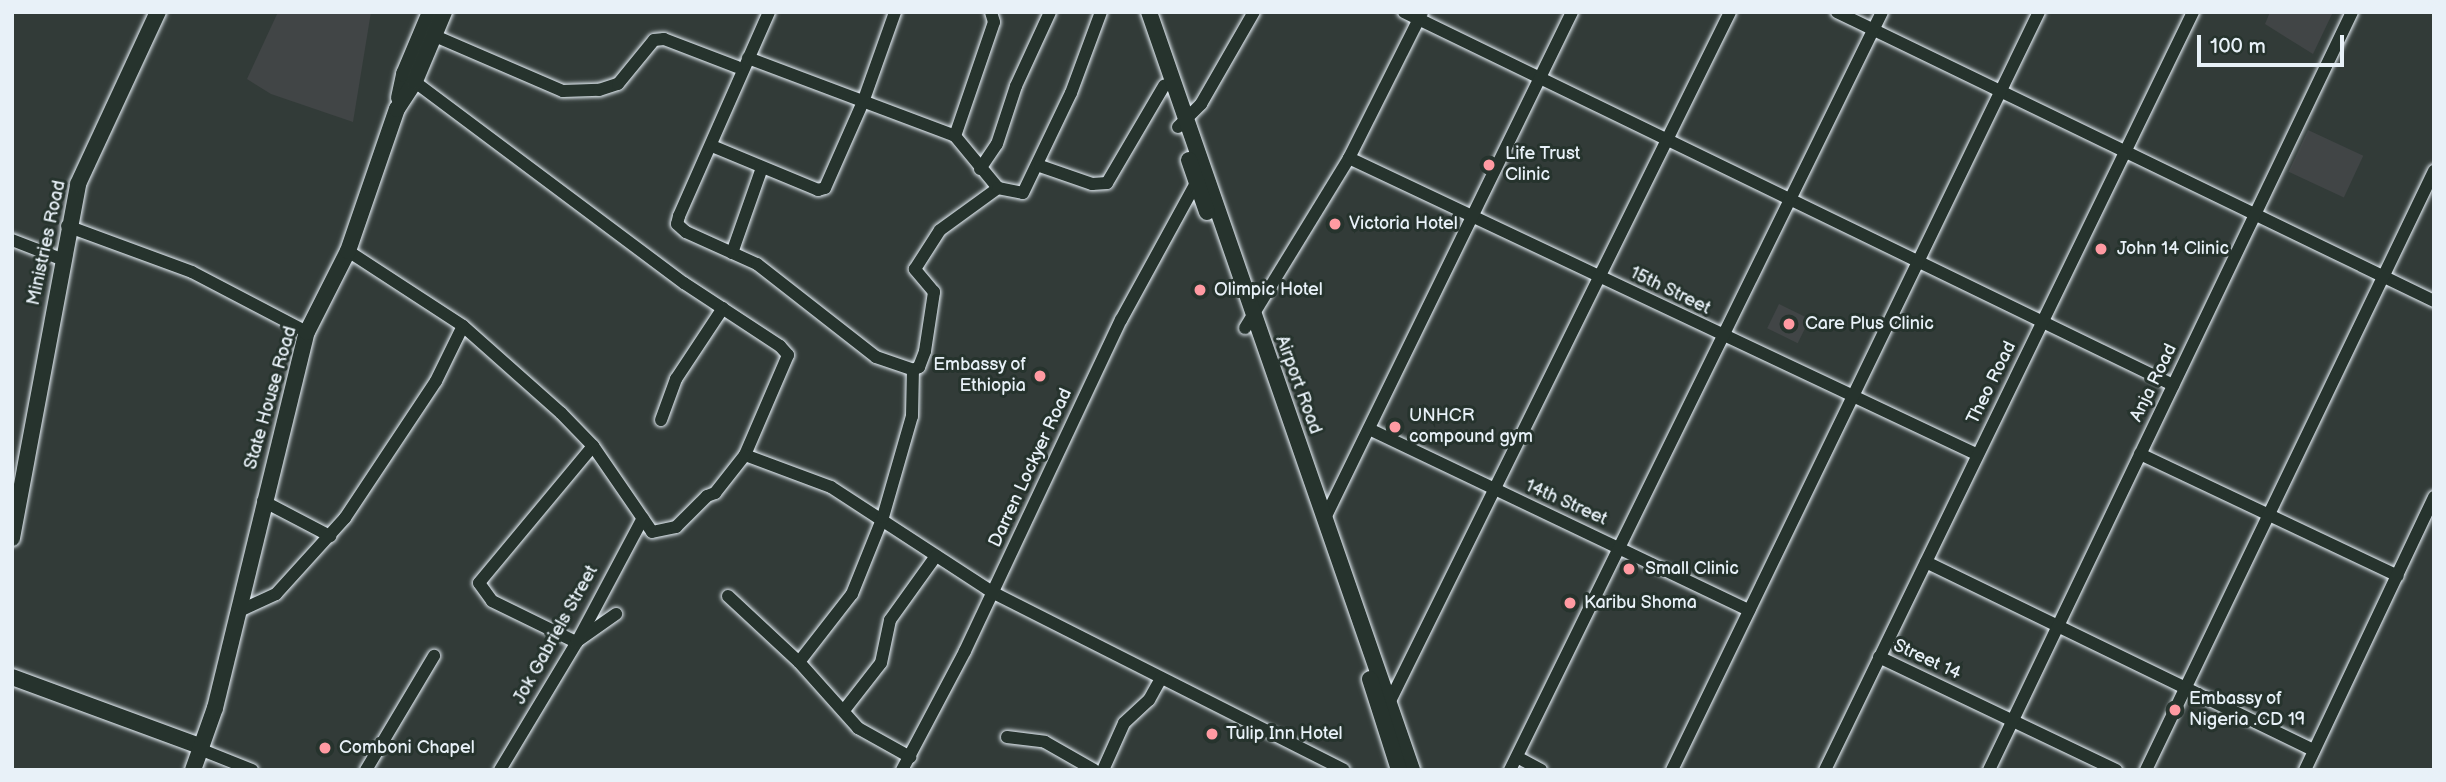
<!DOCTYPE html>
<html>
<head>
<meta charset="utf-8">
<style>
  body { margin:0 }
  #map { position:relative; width:2446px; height:782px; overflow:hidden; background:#323b38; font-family:"Balsamiq Sans",sans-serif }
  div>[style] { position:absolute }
  .built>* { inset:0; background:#414546; transform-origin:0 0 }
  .roads { filter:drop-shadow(0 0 2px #e8f1f8) drop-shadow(0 0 2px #e8f1f8) }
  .minor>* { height:12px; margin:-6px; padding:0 6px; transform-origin:6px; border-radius:6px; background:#26332d }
  .major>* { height:16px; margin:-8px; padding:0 8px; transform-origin:8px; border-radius:8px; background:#26332d }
  .dots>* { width:19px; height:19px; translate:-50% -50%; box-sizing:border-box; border:4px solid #26332d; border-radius:50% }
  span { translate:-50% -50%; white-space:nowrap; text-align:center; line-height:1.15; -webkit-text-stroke:6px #26332d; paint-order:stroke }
  .poi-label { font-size:18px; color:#e8f1f8 }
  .left { translate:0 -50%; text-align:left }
  .right { translate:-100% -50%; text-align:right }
  .street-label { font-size:18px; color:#e8f1f8 }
  .frame { position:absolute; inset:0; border:14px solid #e8f1f8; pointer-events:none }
  .scale { position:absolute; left:2197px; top:35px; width:147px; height:32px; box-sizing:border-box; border:4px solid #e8f1f8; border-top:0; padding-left:9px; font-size:21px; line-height:24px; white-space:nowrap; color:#e8f1f8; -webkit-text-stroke:5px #26332d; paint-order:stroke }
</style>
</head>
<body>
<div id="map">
  <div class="built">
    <i style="clip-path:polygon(278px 12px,371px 12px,353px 122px,271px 94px,247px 79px)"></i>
    <i style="clip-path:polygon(2270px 12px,2333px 12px,2313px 54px,2265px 24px)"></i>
    <i style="left:2308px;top:130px;width:61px;height:46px;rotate:25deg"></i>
    <i style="left:1779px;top:304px;width:34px;height:27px;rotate:26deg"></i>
  </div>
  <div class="roads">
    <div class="minor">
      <i style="left:769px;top:12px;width:223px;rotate:113.8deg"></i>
      <i style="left:679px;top:216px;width:8px;rotate:104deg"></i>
      <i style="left:677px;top:224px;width:12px;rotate:42deg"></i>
      <i style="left:686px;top:232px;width:78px;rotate:24.3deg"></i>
      <i style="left:757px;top:264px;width:151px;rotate:38deg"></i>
      <i style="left:876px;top:357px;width:39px;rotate:19deg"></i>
      <i style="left:913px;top:370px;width:7px;rotate:-27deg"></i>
      <i style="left:919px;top:367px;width:17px;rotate:-69deg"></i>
      <i style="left:925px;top:351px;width:60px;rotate:-81.3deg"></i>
      <i style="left:934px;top:292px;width:30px;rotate:-130deg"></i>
      <i style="left:915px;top:269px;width:46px;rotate:-57.3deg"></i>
      <i style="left:940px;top:230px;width:72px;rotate:-35.9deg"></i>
      <i style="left:1404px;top:12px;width:855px;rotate:25.88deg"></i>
      <i style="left:1837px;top:12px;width:663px;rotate:25.83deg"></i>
      <i style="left:435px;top:36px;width:139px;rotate:23.3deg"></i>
      <i style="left:563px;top:91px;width:36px;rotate:-2deg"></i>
      <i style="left:599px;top:90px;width:20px;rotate:-18deg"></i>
      <i style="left:618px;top:84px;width:57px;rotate:-50.7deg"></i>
      <i style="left:654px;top:40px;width:10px;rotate:-6deg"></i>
      <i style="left:664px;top:39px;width:78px;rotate:21deg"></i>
      <i style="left:748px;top:58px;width:221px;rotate:20.6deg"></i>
      <i style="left:955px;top:136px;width:67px;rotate:50.4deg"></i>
      <i style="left:998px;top:188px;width:25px;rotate:11deg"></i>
      <i style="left:1023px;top:193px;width:111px;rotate:-64.4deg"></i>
      <i style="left:1071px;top:93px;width:86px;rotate:-69.7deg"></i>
      <i style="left:407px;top:76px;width:346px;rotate:36.8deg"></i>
      <i style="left:684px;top:283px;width:115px;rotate:33.3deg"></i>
      <i style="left:780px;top:346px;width:12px;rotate:48deg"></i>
      <i style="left:788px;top:355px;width:109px;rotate:113.3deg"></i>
      <i style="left:745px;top:455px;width:92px;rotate:20.4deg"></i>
      <i style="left:831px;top:487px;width:192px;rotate:33.1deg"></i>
      <i style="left:992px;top:592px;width:394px;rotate:26.8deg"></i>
      <i style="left:1178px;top:127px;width:33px;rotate:-45deg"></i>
      <i style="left:1201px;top:104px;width:106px;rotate:-60.1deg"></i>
      <i style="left:955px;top:136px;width:120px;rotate:-71.1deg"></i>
      <i style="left:994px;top:22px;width:10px;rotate:-107deg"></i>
      <i style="left:712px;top:146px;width:115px;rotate:22.5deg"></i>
      <i style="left:818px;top:190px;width:7px;rotate:-16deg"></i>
      <i style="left:825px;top:188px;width:94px;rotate:-66.2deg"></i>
      <i style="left:863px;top:102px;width:96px;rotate:-70.4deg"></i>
      <i style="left:1349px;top:158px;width:693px;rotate:25.27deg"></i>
      <i style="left:1040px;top:166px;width:55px;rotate:19.1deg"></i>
      <i style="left:1092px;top:184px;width:15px;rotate:-4deg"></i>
      <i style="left:1107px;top:183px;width:113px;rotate:-59.6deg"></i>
      <i style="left:980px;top:169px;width:30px;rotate:-56deg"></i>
      <i style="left:997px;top:144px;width:61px;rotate:-71.9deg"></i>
      <i style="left:1016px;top:86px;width:81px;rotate:-65.3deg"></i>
      <i style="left:67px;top:226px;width:133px;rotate:20.2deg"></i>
      <i style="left:192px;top:272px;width:130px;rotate:27.6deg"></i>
      <i style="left:12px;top:240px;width:53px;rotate:21.2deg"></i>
      <i style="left:348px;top:251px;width:137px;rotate:33.1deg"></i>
      <i style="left:463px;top:326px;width:131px;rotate:41.6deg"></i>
      <i style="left:561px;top:413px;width:46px;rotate:45.9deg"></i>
      <i style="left:593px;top:446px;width:104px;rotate:55.5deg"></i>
      <i style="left:652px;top:532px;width:25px;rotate:-12deg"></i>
      <i style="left:676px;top:527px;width:44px;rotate:-45deg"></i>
      <i style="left:707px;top:496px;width:9px;rotate:-21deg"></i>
      <i style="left:715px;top:493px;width:48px;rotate:-51.7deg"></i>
      <i style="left:732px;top:253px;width:90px;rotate:-70.6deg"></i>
      <i style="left:1245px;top:328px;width:199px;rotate:-58.5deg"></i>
      <i style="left:1349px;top:158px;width:162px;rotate:-63.3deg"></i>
      <i style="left:661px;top:420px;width:44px;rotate:-69.9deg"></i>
      <i style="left:676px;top:379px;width:85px;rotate:-56.5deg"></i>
      <i style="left:1369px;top:429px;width:421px;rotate:25.5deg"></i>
      <i style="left:593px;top:446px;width:178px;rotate:129.8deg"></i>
      <i style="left:479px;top:583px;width:22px;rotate:54deg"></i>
      <i style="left:492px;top:601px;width:93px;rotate:26deg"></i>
      <i style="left:576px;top:642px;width:49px;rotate:-35deg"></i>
      <i style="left:2140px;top:454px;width:285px;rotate:25.3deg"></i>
      <i style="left:263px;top:501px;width:76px;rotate:27.6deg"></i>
      <i style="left:1325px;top:518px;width:563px;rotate:-63.98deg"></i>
      <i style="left:1926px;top:562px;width:431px;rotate:25.9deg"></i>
      <i style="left:728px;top:596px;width:97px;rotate:42.9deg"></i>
      <i style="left:799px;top:662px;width:89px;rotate:48.2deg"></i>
      <i style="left:858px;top:728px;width:60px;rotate:29.1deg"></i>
      <i style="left:237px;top:612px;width:43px;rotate:-24.8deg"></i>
      <i style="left:276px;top:594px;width:103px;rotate:-47.8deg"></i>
      <i style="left:345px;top:518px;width:164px;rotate:-56.4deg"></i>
      <i style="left:436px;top:381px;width:61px;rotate:-63.9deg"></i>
      <i style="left:1879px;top:657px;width:263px;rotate:25.5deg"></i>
      <i style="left:799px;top:662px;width:86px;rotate:-52.1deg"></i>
      <i style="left:852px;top:594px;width:83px;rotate:-68.1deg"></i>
      <i style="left:883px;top:517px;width:105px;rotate:-74deg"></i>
      <i style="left:912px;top:416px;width:46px;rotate:-88.8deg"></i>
      <i style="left:1387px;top:707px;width:775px;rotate:-63.73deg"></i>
      <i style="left:845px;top:709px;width:58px;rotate:-52deg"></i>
      <i style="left:881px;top:663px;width:44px;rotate:-78.2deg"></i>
      <i style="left:890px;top:620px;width:79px;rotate:-54.3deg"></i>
      <i style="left:1007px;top:737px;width:38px;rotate:7deg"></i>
      <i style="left:1045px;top:742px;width:56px;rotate:29.7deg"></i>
      <i style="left:202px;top:750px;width:54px;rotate:21.8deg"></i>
      <i style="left:1517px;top:757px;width:27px;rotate:28deg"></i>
      <i style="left:366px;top:770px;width:133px;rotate:-59.2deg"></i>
      <i style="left:500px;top:770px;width:149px;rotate:-59deg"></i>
      <i style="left:577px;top:642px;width:140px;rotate:-62deg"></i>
      <i style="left:902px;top:770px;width:135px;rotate:-62.1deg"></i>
      <i style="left:965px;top:651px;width:366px;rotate:-64.8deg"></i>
      <i style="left:1121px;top:320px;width:156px;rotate:-61.3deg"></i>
      <i style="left:1103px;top:770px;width:51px;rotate:-65.9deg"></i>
      <i style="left:1124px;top:723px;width:34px;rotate:-43deg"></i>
      <i style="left:1149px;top:700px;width:25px;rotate:-61deg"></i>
      <i style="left:1510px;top:770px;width:844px;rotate:-63.86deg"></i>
      <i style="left:1672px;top:770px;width:842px;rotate:-64.17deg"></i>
      <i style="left:1825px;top:770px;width:843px;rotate:-64.1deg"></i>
      <i style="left:1989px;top:770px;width:840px;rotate:-64.41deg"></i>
      <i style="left:2146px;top:770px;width:665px;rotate:-64.32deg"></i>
      <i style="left:2305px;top:770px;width:302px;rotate:-64.7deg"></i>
    </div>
    <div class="major">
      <i style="left:1149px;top:12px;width:802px;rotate:70.86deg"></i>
      <i style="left:399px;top:98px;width:25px;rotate:-78deg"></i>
      <i style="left:404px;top:74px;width:67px;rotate:-67.2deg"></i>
      <i style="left:1189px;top:160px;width:55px;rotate:70.9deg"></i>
      <i style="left:12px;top:538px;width:360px;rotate:-79.4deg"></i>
      <i style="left:78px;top:184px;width:190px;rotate:-65.1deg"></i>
      <i style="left:12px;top:677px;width:202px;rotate:20.2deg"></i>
      <i style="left:1370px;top:679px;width:96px;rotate:72.3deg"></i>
      <i style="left:193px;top:770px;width:66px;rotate:-70.5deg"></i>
      <i style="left:215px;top:708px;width:387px;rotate:-76.3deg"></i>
      <i style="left:307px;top:332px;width:91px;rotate:-63.2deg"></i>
      <i style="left:348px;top:251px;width:150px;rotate:-71deg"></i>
      <i style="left:397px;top:109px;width:33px;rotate:-57deg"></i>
      <i style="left:415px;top:81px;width:75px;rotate:-67.2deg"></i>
    </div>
  </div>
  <div class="dots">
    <i style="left:1489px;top:165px;background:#ff9aa2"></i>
    <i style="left:1335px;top:224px;background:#ff9aa2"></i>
    <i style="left:2101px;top:249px;background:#ff9aa2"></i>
    <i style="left:1200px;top:290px;background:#ff9aa2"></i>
    <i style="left:1789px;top:324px;background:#ff9aa2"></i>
    <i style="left:1040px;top:376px;background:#ff9aa2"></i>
    <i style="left:1395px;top:427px;background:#ff9aa2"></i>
    <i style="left:1629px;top:569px;background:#ff9aa2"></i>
    <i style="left:1570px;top:603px;background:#ff9aa2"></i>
    <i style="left:2175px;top:710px;background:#ff9aa2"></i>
    <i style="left:1212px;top:734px;background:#ff9aa2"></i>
    <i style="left:325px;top:748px;background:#ff9aa2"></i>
  </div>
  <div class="poi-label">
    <span class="left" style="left:1505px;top:165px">Life Trust<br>Clinic</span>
    <span class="left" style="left:1349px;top:224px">Victoria Hotel</span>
    <span class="left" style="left:2117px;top:249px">John 14 Clinic</span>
    <span class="left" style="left:1214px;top:290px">Olimpic Hotel</span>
    <span class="left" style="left:1805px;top:324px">Care Plus Clinic</span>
    <span class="right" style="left:1026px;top:376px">Embassy of<br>Ethiopia</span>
    <span class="left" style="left:1409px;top:427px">UNHCR<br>compound gym</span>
    <span class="left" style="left:1645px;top:569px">Small Clinic</span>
    <span class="left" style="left:1584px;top:603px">Karibu Shoma</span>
    <span class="left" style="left:2189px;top:710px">Embassy of<br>Nigeria .CD 19</span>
    <span class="left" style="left:1226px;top:734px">Tulip Inn Hotel</span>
    <span class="left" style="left:339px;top:748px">Comboni Chapel</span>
  </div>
  <div class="street-label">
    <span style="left:47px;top:243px;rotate:-78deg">Ministries Road</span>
    <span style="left:1670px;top:291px;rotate:26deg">15th Street</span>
    <span style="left:1992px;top:383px;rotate:-64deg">Theo Road</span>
    <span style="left:2154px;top:383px;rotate:-64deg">Anja Road</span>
    <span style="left:1298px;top:385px;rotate:70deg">Airport Road</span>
    <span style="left:271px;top:398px;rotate:-74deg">State House Road</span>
    <span style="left:1031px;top:468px;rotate:-65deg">Darren Lockyer Road</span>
    <span style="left:1566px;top:503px;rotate:24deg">14th Street</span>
    <span style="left:556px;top:635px;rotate:-61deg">Jok Gabriels Street</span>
    <span style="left:1927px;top:660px;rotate:25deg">Street 14</span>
  </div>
  <div class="frame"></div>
  <div class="scale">100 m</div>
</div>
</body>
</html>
